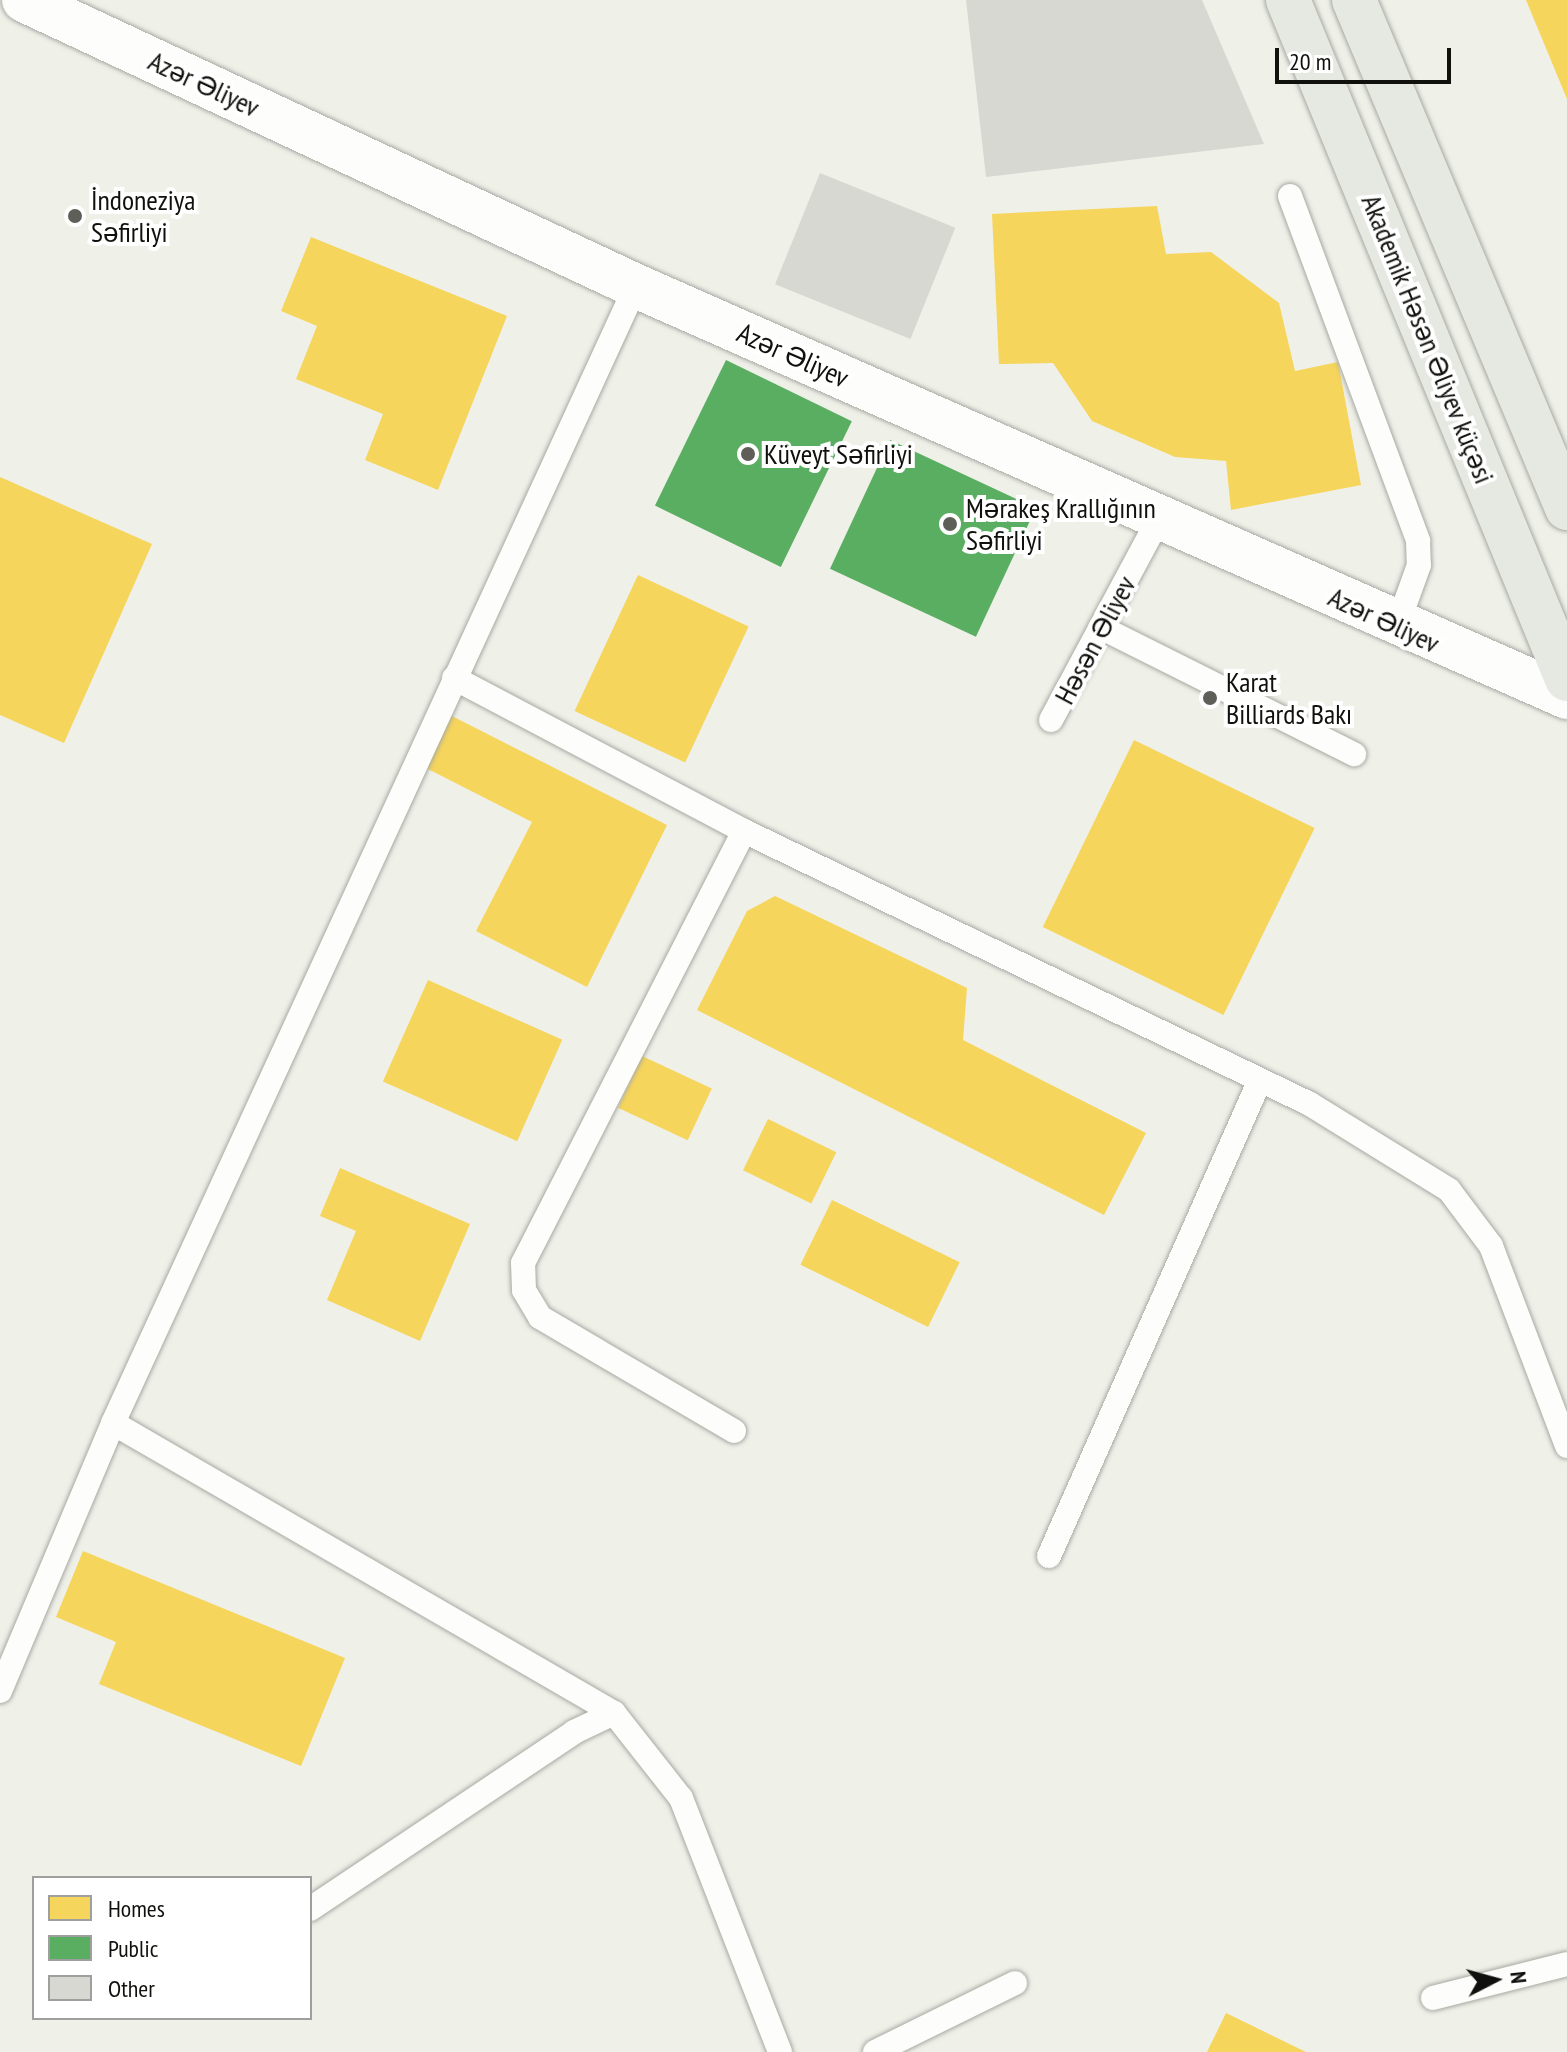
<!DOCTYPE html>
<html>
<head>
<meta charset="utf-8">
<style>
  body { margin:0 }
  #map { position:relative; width:1567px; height:2052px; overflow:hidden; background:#eff0e8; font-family:"PT Sans Narrow",sans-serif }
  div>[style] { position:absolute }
  .homes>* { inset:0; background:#f6d55c; transform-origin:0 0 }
  .public>* { inset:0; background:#5aae61; transform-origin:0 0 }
  .building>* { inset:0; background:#d7d8d2; transform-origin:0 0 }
  .roads { filter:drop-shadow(0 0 2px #a8a9a3) drop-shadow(0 0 2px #a8a9a3) }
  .lane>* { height:24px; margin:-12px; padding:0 12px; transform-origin:12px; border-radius:12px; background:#fdfdfc }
  .street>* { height:44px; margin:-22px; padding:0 22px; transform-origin:22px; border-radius:22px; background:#fdfdfc }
  .primary>* { height:44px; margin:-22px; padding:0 22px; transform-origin:22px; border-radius:22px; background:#e6e8e2 }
  .dots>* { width:22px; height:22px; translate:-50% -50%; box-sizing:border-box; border:4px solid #fff; border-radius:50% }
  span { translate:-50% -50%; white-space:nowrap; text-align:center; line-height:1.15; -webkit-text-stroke:8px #fff; paint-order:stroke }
  .street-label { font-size:28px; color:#10110c }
  .poi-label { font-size:28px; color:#10110c }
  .left { translate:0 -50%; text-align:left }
  .legend { position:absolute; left:32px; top:1876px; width:280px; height:144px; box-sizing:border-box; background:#fff; border:2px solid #9fa09e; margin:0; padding:10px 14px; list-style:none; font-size:24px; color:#10110c }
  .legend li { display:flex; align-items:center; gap:16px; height:40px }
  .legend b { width:40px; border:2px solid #9fa09e }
  .north { position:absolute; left:1455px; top:1940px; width:80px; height:80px; -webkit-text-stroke:6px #fff; paint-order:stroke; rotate:84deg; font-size:22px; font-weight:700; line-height:32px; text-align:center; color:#10110c }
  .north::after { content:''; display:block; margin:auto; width:28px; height:36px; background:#10110c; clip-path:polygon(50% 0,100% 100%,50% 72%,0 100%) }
  .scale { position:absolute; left:1275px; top:48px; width:176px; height:36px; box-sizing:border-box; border:4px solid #10110c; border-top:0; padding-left:10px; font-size:24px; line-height:28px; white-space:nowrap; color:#10110c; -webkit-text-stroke:6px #fff; paint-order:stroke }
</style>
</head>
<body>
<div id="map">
  <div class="homes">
    <i style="clip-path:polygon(1526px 0,1567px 0,1567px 99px)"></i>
    <i style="clip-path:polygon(1157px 206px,1166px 254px,1211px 252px,1279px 303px,1295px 371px,1338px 362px,1361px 485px,1231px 510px,1226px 461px,1175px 457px,1092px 421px,1053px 363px,999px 364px,992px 214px)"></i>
    <i style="clip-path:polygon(311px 237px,507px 316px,438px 490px,365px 460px,383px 414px,296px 379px,317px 326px,281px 311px)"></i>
    <i style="clip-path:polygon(0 477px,152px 544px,64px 743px,0 715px)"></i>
    <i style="left:638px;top:575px;width:122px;height:150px;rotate:25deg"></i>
    <i style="clip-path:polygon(448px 714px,667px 825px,587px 987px,476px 931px,532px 822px,422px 766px)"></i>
    <i style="left:1134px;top:740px;width:201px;height:208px;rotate:26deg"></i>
    <i style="clip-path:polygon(775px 896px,967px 988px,963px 1040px,1146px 1133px,1104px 1215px,697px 1010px,747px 911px)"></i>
    <i style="left:428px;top:980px;width:147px;height:111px;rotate:24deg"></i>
    <i style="left:642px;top:1056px;width:77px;height:57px;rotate:25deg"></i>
    <i style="left:768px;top:1119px;width:76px;height:57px;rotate:26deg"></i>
    <i style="clip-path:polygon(340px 1168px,470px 1224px,420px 1341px,327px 1300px,356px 1231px,320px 1216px)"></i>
    <i style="left:832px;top:1200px;width:142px;height:72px;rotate:26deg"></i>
    <i style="clip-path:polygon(83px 1551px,345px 1658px,301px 1766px,99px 1684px,116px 1642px,56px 1617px)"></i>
    <i style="clip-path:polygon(1226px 2013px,1306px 2052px,1207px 2052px)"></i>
  </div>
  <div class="public">
    <i style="left:726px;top:360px;width:140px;height:162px;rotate:26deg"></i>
    <i style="left:890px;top:440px;width:161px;height:142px;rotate:25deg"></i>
  </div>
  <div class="building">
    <i style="clip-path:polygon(966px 0,1202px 0,1264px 144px,986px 177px)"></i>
    <i style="left:820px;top:173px;width:146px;height:120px;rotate:22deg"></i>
  </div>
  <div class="roads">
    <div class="lane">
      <i style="left:1290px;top:196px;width:368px;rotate:69.6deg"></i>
      <i style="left:1418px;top:541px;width:24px;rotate:88deg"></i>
      <i style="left:1419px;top:565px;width:65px;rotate:109.8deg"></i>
      <i style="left:1102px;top:628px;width:282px;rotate:26.6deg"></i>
      <i style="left:454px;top:678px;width:328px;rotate:27.8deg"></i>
      <i style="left:744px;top:831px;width:628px;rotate:25.75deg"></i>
      <i style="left:1310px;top:1104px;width:163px;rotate:31.7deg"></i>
      <i style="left:1449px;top:1190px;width:70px;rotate:53.1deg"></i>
      <i style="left:1491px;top:1246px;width:214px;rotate:69.2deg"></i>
      <i style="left:1051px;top:720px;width:230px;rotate:-61.8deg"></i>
      <i style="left:113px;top:1423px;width:579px;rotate:30.06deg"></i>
      <i style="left:614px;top:1713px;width:108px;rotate:51.8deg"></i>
      <i style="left:681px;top:1798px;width:273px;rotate:68.7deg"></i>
      <i style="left:734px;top:1431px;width:225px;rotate:-149.6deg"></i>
      <i style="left:540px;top:1317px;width:31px;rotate:-121deg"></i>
      <i style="left:524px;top:1290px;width:27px;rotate:-92deg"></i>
      <i style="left:523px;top:1263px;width:485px;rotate:-62.9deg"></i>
      <i style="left:1049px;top:1556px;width:518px;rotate:-66.1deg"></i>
      <i style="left:0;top:1691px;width:291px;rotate:-67.1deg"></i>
      <i style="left:113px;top:1423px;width:1252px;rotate:-65.3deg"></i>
      <i style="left:310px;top:1909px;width:318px;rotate:-33.8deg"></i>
      <i style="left:574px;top:1732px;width:44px;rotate:-25.4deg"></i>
      <i style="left:1433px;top:1998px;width:138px;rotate:-14.2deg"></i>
      <i style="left:875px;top:2052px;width:156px;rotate:-26.2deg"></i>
    </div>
    <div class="street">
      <i style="left:24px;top:0;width:676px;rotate:25.05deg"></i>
      <i style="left:636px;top:286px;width:1018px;rotate:23.82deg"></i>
    </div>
    <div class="primary">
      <i style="left:1288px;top:0;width:734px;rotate:67.66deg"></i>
      <i style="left:1354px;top:0;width:551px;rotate:67.25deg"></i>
    </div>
  </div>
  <div class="dots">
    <i style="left:75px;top:216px;background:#5e5f59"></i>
    <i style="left:748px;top:454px;background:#5e5f59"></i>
    <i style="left:950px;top:524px;background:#5e5f59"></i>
    <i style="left:1210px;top:698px;background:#5e5f59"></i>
  </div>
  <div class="street-label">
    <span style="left:204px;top:84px;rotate:25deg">Azər Əliyev</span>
    <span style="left:1428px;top:339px;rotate:68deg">Akademik Həsən Əliyev küçəsi</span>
    <span style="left:793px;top:355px;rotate:24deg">Azər Əliyev</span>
    <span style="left:1384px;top:620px;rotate:25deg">Azər Əliyev</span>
    <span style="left:1095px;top:640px;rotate:-62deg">Həsən Əliyev</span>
  </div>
  <div class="poi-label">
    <span class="left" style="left:91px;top:216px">İndoneziya<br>Səfirliyi</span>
    <span class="left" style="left:764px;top:454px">Küveyt Səfirliyi</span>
    <span class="left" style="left:966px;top:524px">Mərakeş Krallığının<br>Səfirliyi</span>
    <span class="left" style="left:1226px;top:698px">Karat<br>Billiards Bakı</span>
  </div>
  <ul class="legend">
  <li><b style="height:22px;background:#f6d55c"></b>Homes</li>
  <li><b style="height:22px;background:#5aae61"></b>Public</li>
  <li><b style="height:22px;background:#d7d8d2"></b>Other</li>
  </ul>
  <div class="north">N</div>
  <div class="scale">20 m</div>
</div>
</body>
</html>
